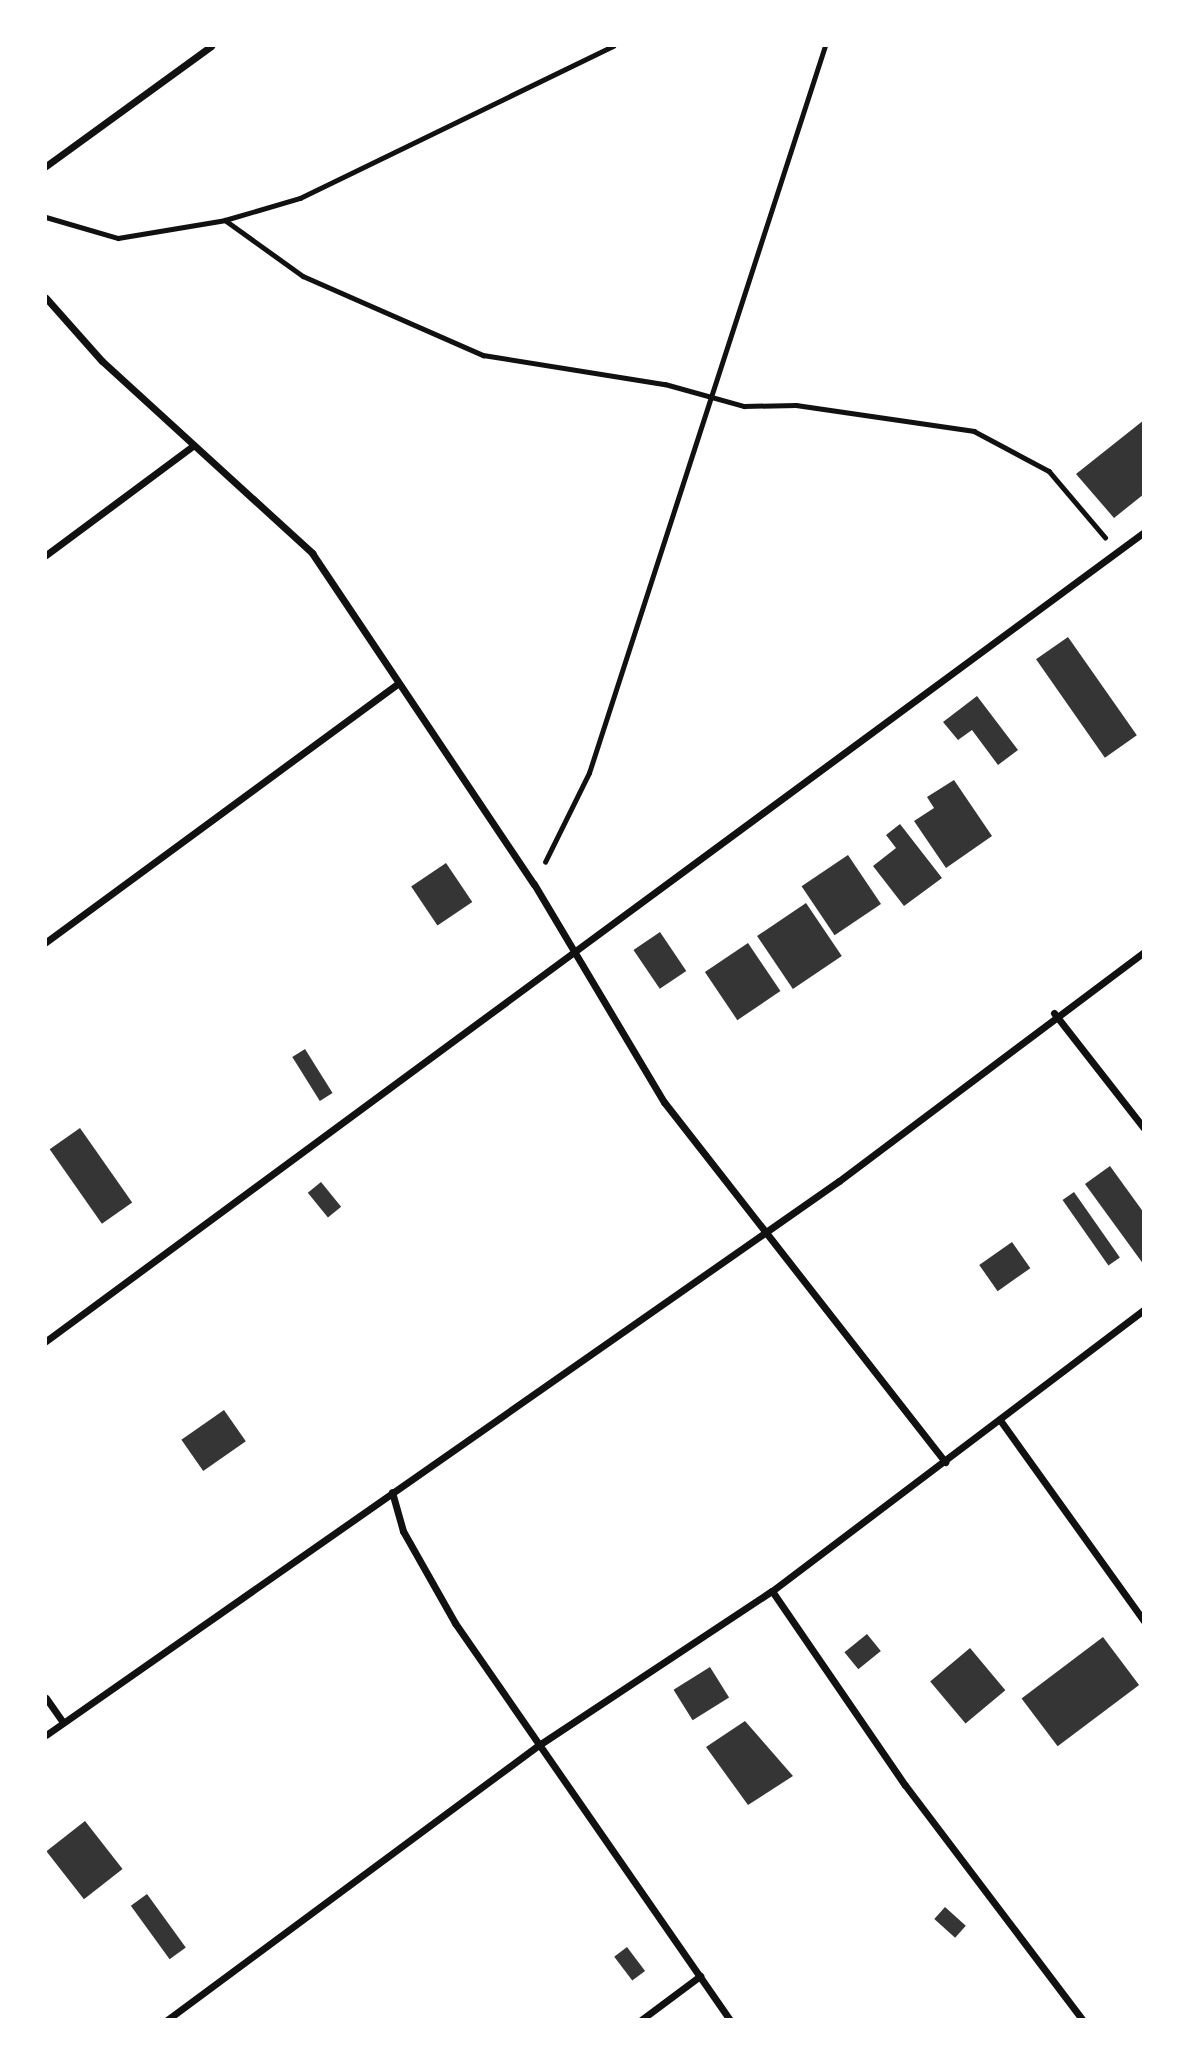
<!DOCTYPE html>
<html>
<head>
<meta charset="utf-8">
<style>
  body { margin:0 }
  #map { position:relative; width:1189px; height:2065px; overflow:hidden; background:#fff; font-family:"IBM Plex Sans",sans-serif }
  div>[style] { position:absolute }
  .building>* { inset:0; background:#353535; transform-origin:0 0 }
  .path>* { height:4.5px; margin:-2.25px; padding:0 2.25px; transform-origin:2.25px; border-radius:2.25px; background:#111 }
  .minor>* { height:7px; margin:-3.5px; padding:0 3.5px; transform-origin:3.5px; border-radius:3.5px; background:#111 }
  span { translate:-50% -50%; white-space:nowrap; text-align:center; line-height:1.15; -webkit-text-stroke:5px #fff; paint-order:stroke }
  .frame { position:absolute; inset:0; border:47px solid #fff; pointer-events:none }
</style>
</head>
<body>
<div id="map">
  <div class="building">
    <i style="clip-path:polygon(1144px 420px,1144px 494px,1114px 518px,1076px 474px)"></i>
    <i style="left:1068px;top:637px;width:120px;height:39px;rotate:55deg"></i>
    <i style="clip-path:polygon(977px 696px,1018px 750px,998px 765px,972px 730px,958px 740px,943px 722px)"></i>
    <i style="clip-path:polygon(954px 780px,992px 836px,946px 868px,914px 821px,934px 808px,927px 797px)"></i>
    <i style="clip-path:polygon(900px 824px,942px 878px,904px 906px,873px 866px,896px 848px,886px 835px)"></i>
    <i style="left:848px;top:855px;width:59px;height:56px;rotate:56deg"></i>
    <i style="left:446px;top:863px;width:47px;height:42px;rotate:56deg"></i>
    <i style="left:806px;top:903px;width:64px;height:59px;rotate:56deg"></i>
    <i style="left:660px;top:932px;width:47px;height:32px;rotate:56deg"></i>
    <i style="left:748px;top:943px;width:58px;height:52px;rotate:56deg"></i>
    <i style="left:305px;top:1049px;width:52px;height:15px;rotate:58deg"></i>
    <i style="left:80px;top:1128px;width:91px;height:37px;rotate:55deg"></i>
    <i style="clip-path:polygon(1110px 1166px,1144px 1213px,1144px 1265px,1085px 1184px)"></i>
    <i style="left:321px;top:1182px;width:32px;height:17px;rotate:51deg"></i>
    <i style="left:1074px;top:1192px;width:80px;height:14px;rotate:55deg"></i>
    <i style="left:1012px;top:1242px;width:32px;height:40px;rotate:55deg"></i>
    <i style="left:224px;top:1410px;width:38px;height:52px;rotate:55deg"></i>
    <i style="left:867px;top:1634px;width:22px;height:29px;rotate:51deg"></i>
    <i style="left:1103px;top:1637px;width:60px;height:102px;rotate:53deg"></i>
    <i style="left:970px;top:1648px;width:55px;height:52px;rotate:50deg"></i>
    <i style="left:710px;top:1667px;width:36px;height:43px;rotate:58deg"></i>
    <i style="clip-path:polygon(745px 1721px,793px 1776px,748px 1805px,706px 1747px)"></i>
    <i style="left:85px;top:1821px;width:61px;height:49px;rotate:52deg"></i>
    <i style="left:147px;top:1894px;width:66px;height:20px;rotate:54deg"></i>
    <i style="left:945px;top:1907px;width:28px;height:16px;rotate:42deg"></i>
    <i style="left:627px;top:1947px;width:30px;height:16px;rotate:53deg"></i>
  </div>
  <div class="path">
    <i style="left:46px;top:217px;width:75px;rotate:16.3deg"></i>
    <i style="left:118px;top:238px;width:109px;rotate:-9.5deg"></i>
    <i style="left:225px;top:220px;width:78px;rotate:-16.3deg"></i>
    <i style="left:300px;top:198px;width:348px;rotate:-25.9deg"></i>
    <i style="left:225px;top:220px;width:96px;rotate:35.7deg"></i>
    <i style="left:303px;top:276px;width:197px;rotate:23.7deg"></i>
    <i style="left:483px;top:355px;width:184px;rotate:9.1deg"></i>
    <i style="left:665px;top:384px;width:82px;rotate:15.6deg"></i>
    <i style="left:744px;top:406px;width:52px;rotate:-1.1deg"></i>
    <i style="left:796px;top:405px;width:180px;rotate:8.3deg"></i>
    <i style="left:974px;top:431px;width:85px;rotate:28.1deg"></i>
    <i style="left:1049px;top:471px;width:87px;rotate:49.7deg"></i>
    <i style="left:545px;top:862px;width:99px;rotate:-63.7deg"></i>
    <i style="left:589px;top:773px;width:764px;rotate:-72.02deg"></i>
  </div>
  <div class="minor">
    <i style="left:46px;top:166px;width:204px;rotate:-36deg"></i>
    <i style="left:46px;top:298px;width:84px;rotate:48.4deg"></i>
    <i style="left:102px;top:361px;width:285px;rotate:42.4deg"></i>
    <i style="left:312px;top:553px;width:399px;rotate:56.2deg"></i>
    <i style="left:534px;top:884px;width:254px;rotate:59.2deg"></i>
    <i style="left:664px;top:1102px;width:457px;rotate:52deg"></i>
    <i style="left:46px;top:555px;width:184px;rotate:-36.6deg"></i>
    <i style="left:46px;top:942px;width:434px;rotate:-36.3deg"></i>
    <i style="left:1054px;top:1013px;width:146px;rotate:52deg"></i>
    <i style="left:46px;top:1341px;width:1364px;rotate:-36.38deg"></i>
    <i style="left:1000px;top:1420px;width:247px;rotate:54.4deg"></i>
    <i style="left:392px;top:1492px;width:41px;rotate:74.2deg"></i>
    <i style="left:403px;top:1531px;width:106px;rotate:60.5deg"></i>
    <i style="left:455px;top:1623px;width:483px;rotate:55.3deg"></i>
    <i style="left:772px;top:1591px;width:235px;rotate:55.6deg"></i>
    <i style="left:905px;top:1785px;width:295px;rotate:52.9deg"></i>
    <i style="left:46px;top:1698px;width:29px;rotate:55deg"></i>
    <i style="left:46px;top:1735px;width:967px;rotate:-34.94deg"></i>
    <i style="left:839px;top:1181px;width:381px;rotate:-36.9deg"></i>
    <i style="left:167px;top:2020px;width:463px;rotate:-36.5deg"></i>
    <i style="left:539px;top:1745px;width:279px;rotate:-33.5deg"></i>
    <i style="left:772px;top:1591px;width:466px;rotate:-37.1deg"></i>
    <i style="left:641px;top:2020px;width:74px;rotate:-36.7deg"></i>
  </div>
  <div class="frame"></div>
</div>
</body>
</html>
